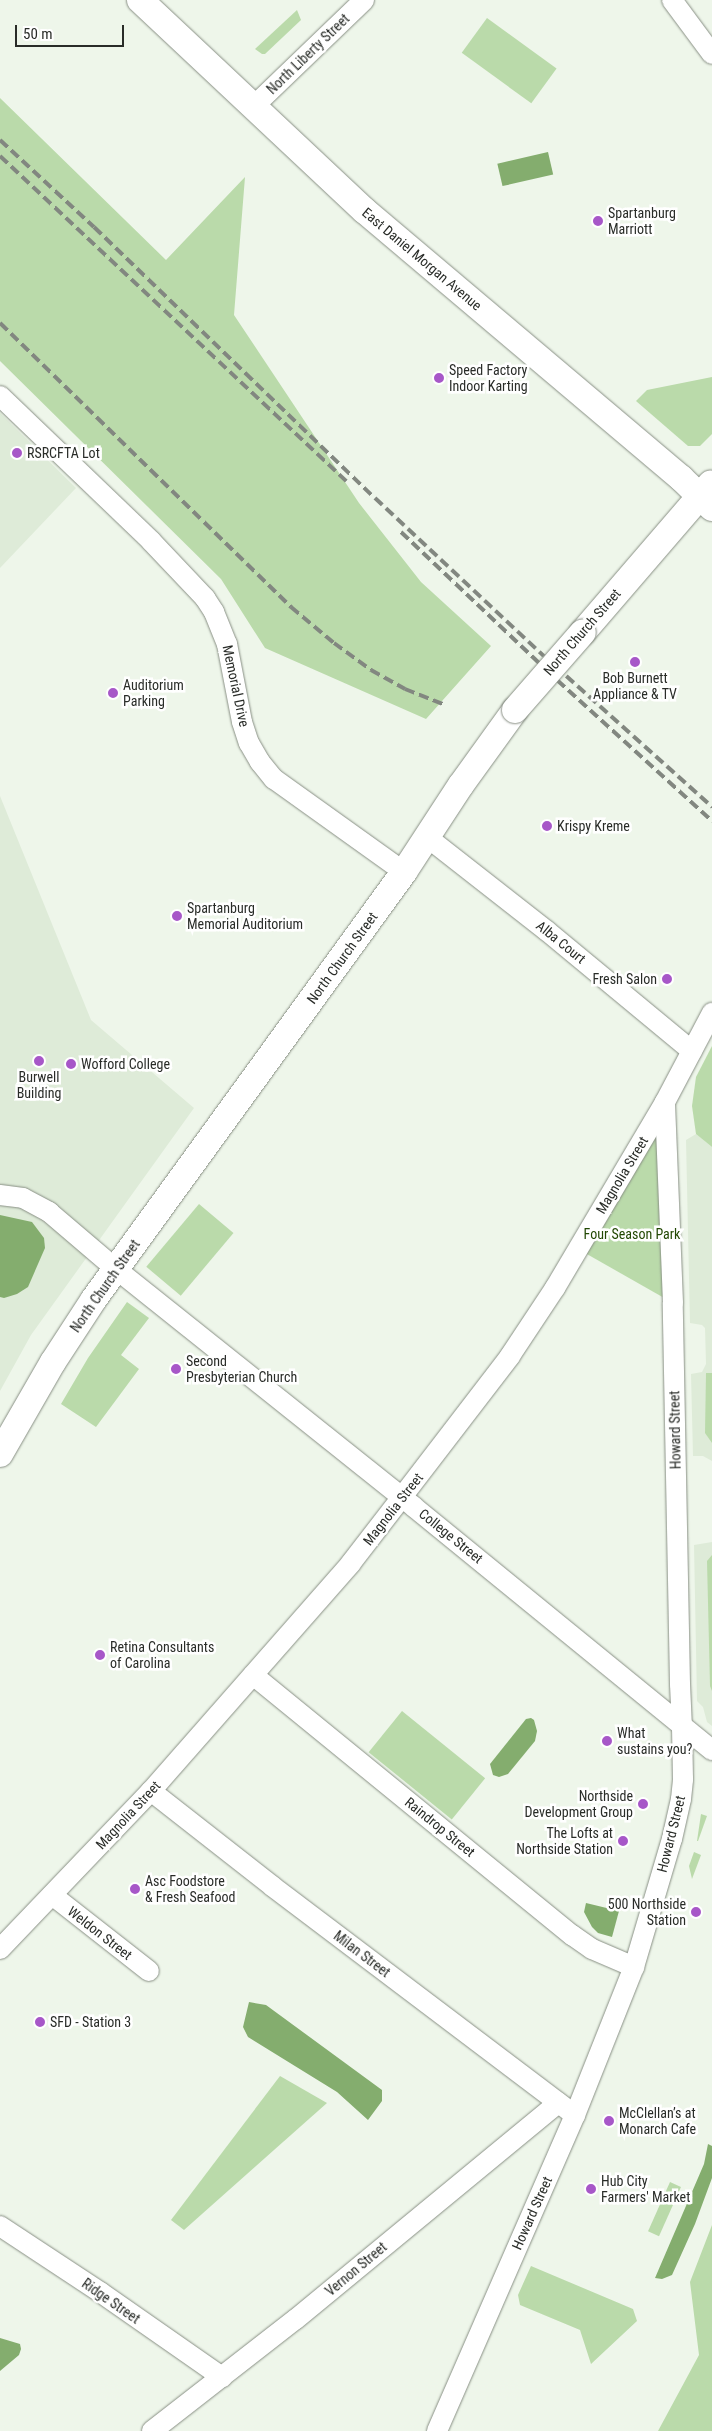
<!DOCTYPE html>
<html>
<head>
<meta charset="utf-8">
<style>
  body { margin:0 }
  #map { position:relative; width:712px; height:2431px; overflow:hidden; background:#eef6ea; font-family:"Roboto Condensed",sans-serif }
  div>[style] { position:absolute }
  .built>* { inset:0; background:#deebd8 }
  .green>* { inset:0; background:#badaaa; transform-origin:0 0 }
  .water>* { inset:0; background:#84ad6e; transform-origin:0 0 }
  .roads { filter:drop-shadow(0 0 1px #888f84) drop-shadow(0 0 1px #888f84) }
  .minor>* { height:20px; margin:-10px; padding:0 10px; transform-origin:10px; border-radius:10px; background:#fff }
  .major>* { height:26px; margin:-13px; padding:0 13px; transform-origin:13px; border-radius:13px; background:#fff }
  .rail>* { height:4px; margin-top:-2px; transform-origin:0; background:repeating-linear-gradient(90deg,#828780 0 10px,transparent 0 15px) }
  .bridges { filter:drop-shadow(0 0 1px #888f84) drop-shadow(0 0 1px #888f84) }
  .major-bridge>* { height:26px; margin:-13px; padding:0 13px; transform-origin:13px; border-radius:13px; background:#fff }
  .dots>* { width:14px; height:14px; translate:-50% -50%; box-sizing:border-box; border:2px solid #fff; border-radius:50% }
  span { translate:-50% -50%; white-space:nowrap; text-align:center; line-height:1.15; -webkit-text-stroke:5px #fff; paint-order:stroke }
  .street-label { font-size:14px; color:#292c28 }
  .poi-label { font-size:14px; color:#292c28 }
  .left { translate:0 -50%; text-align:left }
  .right { translate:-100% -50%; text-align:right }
  .park-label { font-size:14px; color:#224803 }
  .scale { position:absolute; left:15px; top:25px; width:109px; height:22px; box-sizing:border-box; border:2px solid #292c28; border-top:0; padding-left:6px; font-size:15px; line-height:18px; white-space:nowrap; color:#292c28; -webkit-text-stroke:4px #fff; paint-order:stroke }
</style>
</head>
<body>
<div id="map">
  <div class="built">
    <i style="clip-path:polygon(0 413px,76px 488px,0 568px)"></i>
    <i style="clip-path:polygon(0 796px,91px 1020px,194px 1108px,31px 1335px,0 1391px)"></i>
    <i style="clip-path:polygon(696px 1134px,712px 1147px,712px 1461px,703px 1456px,693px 1456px,691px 1374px,702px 1372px,706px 1364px,705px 1328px,702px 1325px,690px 1323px,686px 1140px)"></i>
    <i style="clip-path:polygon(712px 1542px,712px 1726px,707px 1722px,703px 1707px,697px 1701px,694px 1545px)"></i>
  </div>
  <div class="green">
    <i style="clip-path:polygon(297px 10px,301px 20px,265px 54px,262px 54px,255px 49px)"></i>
    <i style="left:487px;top:18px;width:86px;height:43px;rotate:36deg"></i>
    <i style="clip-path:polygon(0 98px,166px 260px,245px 177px,234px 315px,359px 503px,421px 582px,491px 646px,426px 719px,265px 648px,221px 579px,0 361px)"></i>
    <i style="clip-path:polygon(712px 377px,712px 434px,700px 446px,688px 446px,636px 401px,647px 390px)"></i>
    <i style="clip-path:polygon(712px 1046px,712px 1147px,696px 1134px,692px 1106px,696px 1077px)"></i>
    <i style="clip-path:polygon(665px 1102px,673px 1303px,578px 1249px)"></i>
    <i style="left:199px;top:1204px;width:45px;height:82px;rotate:40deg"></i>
    <i style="clip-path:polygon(127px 1302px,149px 1318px,121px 1355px,139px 1369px,96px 1427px,61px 1404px,88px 1358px)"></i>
    <i style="clip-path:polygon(706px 1373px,712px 1373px,712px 1443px,705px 1433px)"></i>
    <i style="clip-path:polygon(712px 1555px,712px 1691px,710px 1686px,707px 1561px)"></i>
    <i style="left:402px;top:1711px;width:107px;height:53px;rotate:39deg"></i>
    <i style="clip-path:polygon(701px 1814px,707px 1816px,698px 1841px,697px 1841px)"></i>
    <i style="clip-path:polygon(694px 1852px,701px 1855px,692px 1879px,689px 1866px)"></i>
    <i style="clip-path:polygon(280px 2076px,327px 2103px,184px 2230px,171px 2220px)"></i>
    <i style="left:670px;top:2182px;width:12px;height:54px;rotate:24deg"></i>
    <i style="clip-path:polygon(712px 2225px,712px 2431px,658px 2431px,699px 2355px,690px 2282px)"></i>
    <i style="clip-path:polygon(531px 2266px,633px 2309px,637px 2321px,591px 2364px,580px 2330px,520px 2305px,518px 2295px)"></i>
  </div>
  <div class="water">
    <i style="left:548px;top:152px;width:23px;height:52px;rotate:77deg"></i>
    <i style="clip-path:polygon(0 1215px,32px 1222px,44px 1238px,45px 1248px,28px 1287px,17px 1294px,4px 1298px,0 1297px)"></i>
    <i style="clip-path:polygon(531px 1718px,534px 1720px,537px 1731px,535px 1741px,508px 1774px,499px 1777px,493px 1775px,490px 1764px,526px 1719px)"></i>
    <i style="clip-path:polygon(586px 1903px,619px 1911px,612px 1937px,598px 1933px,592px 1927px,584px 1912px)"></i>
    <i style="clip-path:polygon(249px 2002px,266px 2005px,382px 2090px,382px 2101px,368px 2120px,337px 2092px,248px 2037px,243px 2027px)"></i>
    <i style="clip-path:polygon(708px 2144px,712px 2146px,712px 2178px,695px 2224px,672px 2275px,662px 2279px,655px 2278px,704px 2164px)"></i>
    <i style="clip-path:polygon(0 2338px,20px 2344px,21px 2349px,19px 2355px,0 2371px)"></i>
  </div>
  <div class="roads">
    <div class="minor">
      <i style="left:672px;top:0;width:67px;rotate:53.5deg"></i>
      <i style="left:253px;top:107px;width:154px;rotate:-43.9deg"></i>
      <i style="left:0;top:396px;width:209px;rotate:43.8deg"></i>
      <i style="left:151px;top:541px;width:79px;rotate:46.5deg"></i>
      <i style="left:205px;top:598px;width:17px;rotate:57deg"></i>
      <i style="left:214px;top:612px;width:35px;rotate:68deg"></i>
      <i style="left:227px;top:644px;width:79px;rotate:79.1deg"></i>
      <i style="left:242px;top:722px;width:22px;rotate:72deg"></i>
      <i style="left:249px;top:743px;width:22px;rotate:60deg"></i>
      <i style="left:260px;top:762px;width:22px;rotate:51deg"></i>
      <i style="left:274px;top:779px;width:160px;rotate:35.6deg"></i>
      <i style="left:427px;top:837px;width:152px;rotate:38.1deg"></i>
      <i style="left:547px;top:931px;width:188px;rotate:39.6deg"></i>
      <i style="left:0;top:1195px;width:23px;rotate:7deg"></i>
      <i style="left:23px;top:1198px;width:30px;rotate:28deg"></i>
      <i style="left:49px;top:1212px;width:88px;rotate:40.4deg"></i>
      <i style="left:116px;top:1269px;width:381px;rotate:38.6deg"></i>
      <i style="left:414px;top:1507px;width:385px;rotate:39.2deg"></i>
      <i style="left:253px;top:1675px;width:412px;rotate:39.2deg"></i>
      <i style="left:572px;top:1935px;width:24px;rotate:35deg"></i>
      <i style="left:592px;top:1949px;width:46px;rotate:23.2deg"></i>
      <i style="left:151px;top:1791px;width:154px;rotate:38.1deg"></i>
      <i style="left:272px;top:1886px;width:380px;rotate:37.1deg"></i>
      <i style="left:52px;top:1895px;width:123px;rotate:38.1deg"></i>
      <i style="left:0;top:1949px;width:219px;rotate:-46.3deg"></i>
      <i style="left:151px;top:1791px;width:303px;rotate:-48.7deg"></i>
      <i style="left:351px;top:1563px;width:83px;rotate:-52.3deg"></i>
      <i style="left:402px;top:1497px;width:178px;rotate:-52.5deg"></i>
      <i style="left:510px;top:1356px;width:82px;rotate:-56.5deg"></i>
      <i style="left:555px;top:1288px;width:216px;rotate:-59.4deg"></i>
      <i style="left:665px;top:1102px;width:101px;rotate:-62.2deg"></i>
      <i style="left:0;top:2226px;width:120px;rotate:33.4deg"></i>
      <i style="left:100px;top:2292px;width:149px;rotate:34.9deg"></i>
      <i style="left:152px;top:2431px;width:182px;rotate:-37.9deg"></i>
      <i style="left:296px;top:2319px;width:340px;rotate:-39.5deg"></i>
      <i style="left:437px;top:2431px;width:345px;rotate:-66.4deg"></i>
      <i style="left:575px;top:2115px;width:159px;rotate:-68.3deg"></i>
      <i style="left:634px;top:1967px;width:134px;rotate:-73.5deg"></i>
      <i style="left:672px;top:1839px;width:41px;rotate:-77.3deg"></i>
      <i style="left:681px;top:1799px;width:20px;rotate:-84deg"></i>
      <i style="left:683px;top:1779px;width:51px;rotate:-91.1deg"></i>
      <i style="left:682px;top:1728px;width:44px;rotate:-92.6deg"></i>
      <i style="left:680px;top:1684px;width:381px;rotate:-91.1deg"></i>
      <i style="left:673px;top:1303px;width:201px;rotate:-92.3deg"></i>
    </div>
    <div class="major">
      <i style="left:140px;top:0;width:308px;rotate:43.2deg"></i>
      <i style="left:365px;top:211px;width:414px;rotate:40.2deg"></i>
      <i style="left:681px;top:478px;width:43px;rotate:44.1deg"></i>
      <i style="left:583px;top:632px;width:196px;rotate:-49.3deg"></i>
      <i style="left:0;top:1454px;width:106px;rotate:-60.1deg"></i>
      <i style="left:53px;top:1362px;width:75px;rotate:-56.9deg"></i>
      <i style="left:94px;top:1299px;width:528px;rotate:-54.02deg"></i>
      <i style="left:404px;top:872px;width:104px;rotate:-56.8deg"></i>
      <i style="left:461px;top:785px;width:92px;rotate:-54.2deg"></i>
    </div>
  </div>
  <div class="rail">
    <i style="left:0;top:140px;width:128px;rotate:42.8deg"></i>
    <i style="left:94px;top:227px;width:390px;rotate:44deg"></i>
    <i style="left:375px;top:498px;width:231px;rotate:43.1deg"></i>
    <i style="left:544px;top:656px;width:226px;rotate:41.9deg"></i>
    <i style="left:0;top:156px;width:475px;rotate:43.2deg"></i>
    <i style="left:0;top:323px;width:407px;rotate:44.3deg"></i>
    <i style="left:291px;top:607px;width:56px;rotate:39.9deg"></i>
    <i style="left:334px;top:643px;width:46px;rotate:36.1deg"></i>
    <i style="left:371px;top:670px;width:39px;rotate:29deg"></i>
    <i style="left:405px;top:689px;width:43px;rotate:21.8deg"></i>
    <i style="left:401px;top:532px;width:215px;rotate:43.5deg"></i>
    <i style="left:557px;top:680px;width:210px;rotate:42.3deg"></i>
  </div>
  <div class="bridges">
    <div class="major-bridge">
      <i style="left:515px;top:710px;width:103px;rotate:-48.9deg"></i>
    </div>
  </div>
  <div class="dots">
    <i style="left:598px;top:221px;background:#a757c8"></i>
    <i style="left:439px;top:378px;background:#a757c8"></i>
    <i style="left:17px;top:453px;background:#a757c8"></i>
    <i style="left:635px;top:662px;background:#a757c8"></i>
    <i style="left:113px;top:693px;background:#a757c8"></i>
    <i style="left:547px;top:826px;background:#a757c8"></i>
    <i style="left:177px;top:916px;background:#a757c8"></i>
    <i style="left:667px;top:979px;background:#a757c8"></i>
    <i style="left:39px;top:1061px;background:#a757c8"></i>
    <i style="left:71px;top:1064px;background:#a757c8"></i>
    <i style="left:176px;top:1369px;background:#a757c8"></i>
    <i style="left:100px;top:1655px;background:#a757c8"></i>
    <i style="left:607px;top:1741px;background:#a757c8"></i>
    <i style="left:643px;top:1804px;background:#a757c8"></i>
    <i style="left:623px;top:1841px;background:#a757c8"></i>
    <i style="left:135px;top:1889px;background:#a757c8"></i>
    <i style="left:696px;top:1912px;background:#a757c8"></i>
    <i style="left:40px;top:2022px;background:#a757c8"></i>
    <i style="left:609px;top:2121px;background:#a757c8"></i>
    <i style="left:591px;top:2189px;background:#a757c8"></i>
  </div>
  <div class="street-label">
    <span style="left:308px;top:54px;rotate:-44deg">North Liberty Street</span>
    <span style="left:422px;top:259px;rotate:40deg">East Daniel Morgan Avenue</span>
    <span style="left:582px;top:632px;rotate:-49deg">North Church Street</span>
    <span style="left:236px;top:686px;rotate:78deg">Memorial Drive</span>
    <span style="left:561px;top:942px;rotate:39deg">Alba Court</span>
    <span style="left:342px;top:958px;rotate:-54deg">North Church Street</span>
    <span style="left:622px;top:1175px;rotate:-59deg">Magnolia Street</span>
    <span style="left:105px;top:1286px;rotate:-55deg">North Church Street</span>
    <span style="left:675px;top:1430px;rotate:-91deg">Howard Street</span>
    <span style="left:393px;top:1509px;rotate:-52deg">Magnolia Street</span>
    <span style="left:451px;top:1536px;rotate:39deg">College Street</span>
    <span style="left:128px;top:1815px;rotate:-47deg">Magnolia Street</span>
    <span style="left:440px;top:1827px;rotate:39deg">Raindrop Street</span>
    <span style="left:671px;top:1834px;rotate:-76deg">Howard Street</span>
    <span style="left:100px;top:1933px;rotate:38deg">Weldon Street</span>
    <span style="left:362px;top:1954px;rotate:37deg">Milan Street</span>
    <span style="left:532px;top:2213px;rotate:-66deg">Howard Street</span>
    <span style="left:356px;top:2269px;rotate:-40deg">Vernon Street</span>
    <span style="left:111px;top:2301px;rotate:35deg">Ridge Street</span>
  </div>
  <div class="poi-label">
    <span class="left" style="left:608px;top:221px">Spartanburg<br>Marriott</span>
    <span class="left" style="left:449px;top:378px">Speed Factory<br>Indoor Karting</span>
    <span class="left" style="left:27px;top:453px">RSRCFTA Lot</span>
    <span style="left:635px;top:686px">Bob Burnett<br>Appliance &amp; TV</span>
    <span class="left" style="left:123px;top:693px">Auditorium<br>Parking</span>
    <span class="left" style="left:557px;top:826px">Krispy Kreme</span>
    <span class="left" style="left:187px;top:916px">Spartanburg<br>Memorial Auditorium</span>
    <span class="right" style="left:657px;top:979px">Fresh Salon</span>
    <span class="left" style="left:81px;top:1064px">Wofford College</span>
    <span style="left:39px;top:1085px">Burwell<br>Building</span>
    <span class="left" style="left:186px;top:1369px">Second<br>Presbyterian Church</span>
    <span class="left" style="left:110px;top:1655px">Retina Consultants<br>of Carolina</span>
    <span class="left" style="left:617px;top:1741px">What<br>sustains you?</span>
    <span class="right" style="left:633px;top:1804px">Northside<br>Development Group</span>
    <span class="right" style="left:613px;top:1841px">The Lofts at<br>Northside Station</span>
    <span class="left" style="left:145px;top:1889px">Asc Foodstore<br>&amp; Fresh Seafood</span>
    <span class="right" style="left:686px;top:1912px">500 Northside<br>Station</span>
    <span class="left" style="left:50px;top:2022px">SFD - Station 3</span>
    <span class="left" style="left:619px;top:2121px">McClellan’s at<br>Monarch Cafe</span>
    <span class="left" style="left:601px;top:2189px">Hub City<br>Farmers' Market</span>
  </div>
  <div class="park-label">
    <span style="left:632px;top:1234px">Four Season Park</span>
  </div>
  <div class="scale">50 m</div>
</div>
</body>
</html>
